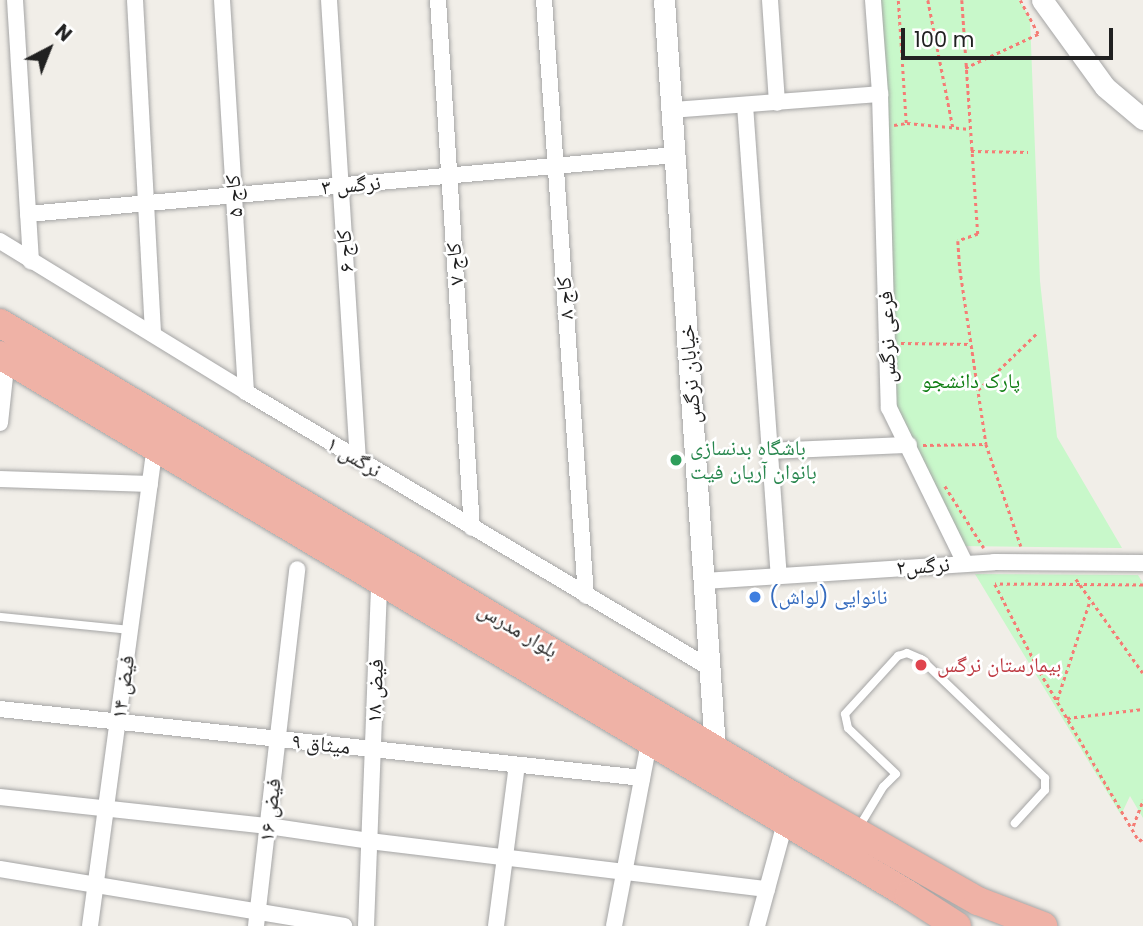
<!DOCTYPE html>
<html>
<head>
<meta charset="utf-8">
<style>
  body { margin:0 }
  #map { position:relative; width:1143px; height:926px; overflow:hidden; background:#f1eee8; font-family:Poppins,"Noto Naskh Arabic",sans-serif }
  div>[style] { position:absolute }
  .park>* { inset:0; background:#c8f8ca }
  .path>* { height:2.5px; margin-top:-1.25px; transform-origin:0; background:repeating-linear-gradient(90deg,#f57c75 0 3.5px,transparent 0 7px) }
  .roads { filter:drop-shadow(0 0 2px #a5a5a5) drop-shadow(0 0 2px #a5a5a5) }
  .service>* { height:8px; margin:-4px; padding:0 4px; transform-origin:4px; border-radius:4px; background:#fff }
  .minor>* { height:16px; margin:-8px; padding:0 8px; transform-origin:8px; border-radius:8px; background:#fff }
  .tertiary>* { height:21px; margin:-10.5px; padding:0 10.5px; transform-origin:10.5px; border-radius:10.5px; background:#fff }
  .trunk>* { height:28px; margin:-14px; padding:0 14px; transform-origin:14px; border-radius:14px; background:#efb2a6 }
  .dots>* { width:19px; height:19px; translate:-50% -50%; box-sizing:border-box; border:4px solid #fff; border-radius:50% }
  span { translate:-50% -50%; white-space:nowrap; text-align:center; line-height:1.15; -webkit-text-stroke:5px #fff; paint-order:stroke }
  .street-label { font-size:21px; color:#212121 }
  .park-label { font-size:21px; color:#107e14 }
  .leisure-label { font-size:21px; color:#27864d }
  .left { translate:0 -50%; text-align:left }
  .shop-label { font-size:21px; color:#366cbe }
  .health-label { font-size:21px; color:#be3a42 }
  .north { position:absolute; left:14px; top:14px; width:70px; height:70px; -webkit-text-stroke:5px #fff; paint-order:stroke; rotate:42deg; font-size:19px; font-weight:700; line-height:28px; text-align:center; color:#212121 }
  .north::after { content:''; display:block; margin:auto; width:24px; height:32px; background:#212121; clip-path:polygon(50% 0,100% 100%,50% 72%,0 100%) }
  .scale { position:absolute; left:901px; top:28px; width:212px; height:32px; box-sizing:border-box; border:4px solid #212121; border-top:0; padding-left:9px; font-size:21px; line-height:24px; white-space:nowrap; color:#212121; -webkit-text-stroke:5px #fff; paint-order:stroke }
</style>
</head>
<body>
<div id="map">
  <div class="park">
    <i style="clip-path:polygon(880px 0,1019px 0,1030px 18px,1040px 281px,1057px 437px,1122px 548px,961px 546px,893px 409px)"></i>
    <i style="clip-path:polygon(975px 574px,1138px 575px,1143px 583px,1143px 818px,1130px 796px,1121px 815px)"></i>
  </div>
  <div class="path">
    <i style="left:928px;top:0;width:130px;rotate:78.9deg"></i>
    <i style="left:962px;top:0;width:235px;rotate:86.1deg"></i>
    <i style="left:978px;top:234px;width:21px;rotate:161deg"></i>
    <i style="left:958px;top:241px;width:28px;rotate:86deg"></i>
    <i style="left:960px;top:269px;width:177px;rotate:81.5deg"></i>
    <i style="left:986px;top:444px;width:108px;rotate:71.1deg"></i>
    <i style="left:965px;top:68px;width:81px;rotate:-25deg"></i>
    <i style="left:1038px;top:34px;width:38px;rotate:-118deg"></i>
    <i style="left:907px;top:123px;width:63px;rotate:5.4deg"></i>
    <i style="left:894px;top:125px;width:12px;rotate:-9deg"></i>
    <i style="left:906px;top:123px;width:123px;rotate:-93.7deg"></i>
    <i style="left:971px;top:151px;width:57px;rotate:1deg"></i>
    <i style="left:901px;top:343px;width:70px;rotate:0.8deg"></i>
    <i style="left:978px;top:390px;width:82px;rotate:-44deg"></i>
    <i style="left:923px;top:445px;width:63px;rotate:-0.9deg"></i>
    <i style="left:945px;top:486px;width:73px;rotate:57.8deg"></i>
    <i style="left:1076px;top:579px;width:115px;rotate:54.5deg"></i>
    <i style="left:1143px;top:585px;width:148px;rotate:-179.6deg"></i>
    <i style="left:995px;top:584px;width:99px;rotate:62.9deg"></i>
    <i style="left:1040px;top:672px;width:196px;rotate:59.6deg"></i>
    <i style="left:1139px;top:841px;width:5px;rotate:-37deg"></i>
    <i style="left:1057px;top:700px;width:105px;rotate:-71.7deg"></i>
    <i style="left:1067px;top:718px;width:77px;rotate:-6.8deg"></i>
    <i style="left:1133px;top:826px;width:28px;rotate:-69deg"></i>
  </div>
  <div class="roads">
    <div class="service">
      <i style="left:0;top:617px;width:132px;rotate:5.7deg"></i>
      <i style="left:859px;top:827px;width:47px;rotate:-59deg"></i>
      <i style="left:883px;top:787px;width:18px;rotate:-45deg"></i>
      <i style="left:896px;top:774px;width:66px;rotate:-136.2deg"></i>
      <i style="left:848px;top:728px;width:14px;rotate:-102deg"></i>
      <i style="left:845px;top:714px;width:79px;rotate:-47.6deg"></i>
      <i style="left:898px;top:656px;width:9px;rotate:-18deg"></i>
      <i style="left:907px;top:653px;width:15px;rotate:23deg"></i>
      <i style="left:921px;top:659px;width:172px;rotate:43.8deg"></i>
      <i style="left:1045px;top:778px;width:12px;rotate:90deg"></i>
      <i style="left:1045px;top:790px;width:45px;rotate:132.3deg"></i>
    </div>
    <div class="minor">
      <i style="left:15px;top:0;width:262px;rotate:86.5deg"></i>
      <i style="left:135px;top:0;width:332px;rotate:86.9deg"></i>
      <i style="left:222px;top:0;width:393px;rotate:86.5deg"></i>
      <i style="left:329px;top:0;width:460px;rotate:86.4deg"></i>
      <i style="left:438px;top:0;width:529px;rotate:86.32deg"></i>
      <i style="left:544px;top:0;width:597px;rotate:85.97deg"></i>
      <i style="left:770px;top:0;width:103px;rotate:86.1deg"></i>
      <i style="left:873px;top:0;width:94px;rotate:85.7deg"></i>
      <i style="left:880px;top:94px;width:314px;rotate:88.4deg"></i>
      <i style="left:889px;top:408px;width:173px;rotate:63.9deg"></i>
      <i style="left:745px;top:105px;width:472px;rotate:85.9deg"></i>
      <i style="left:672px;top:110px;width:209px;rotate:-4.4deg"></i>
      <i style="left:28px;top:214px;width:650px;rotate:-5.21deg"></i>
      <i style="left:0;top:241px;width:289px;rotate:31.5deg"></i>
      <i style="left:246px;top:392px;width:540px;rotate:30.75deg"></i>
      <i style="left:0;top:423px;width:65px;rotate:-83.9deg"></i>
      <i style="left:769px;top:451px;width:140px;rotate:-2.5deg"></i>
      <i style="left:0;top:479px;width:150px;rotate:1.9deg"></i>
      <i style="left:704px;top:581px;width:291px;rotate:-3.7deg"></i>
      <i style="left:994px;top:562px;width:149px;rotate:0.4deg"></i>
      <i style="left:0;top:709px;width:646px;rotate:6.13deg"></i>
      <i style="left:0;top:797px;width:270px;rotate:6.2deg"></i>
      <i style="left:268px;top:826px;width:102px;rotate:8.4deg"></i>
      <i style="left:369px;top:841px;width:401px;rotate:6.9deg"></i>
      <i style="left:0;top:869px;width:349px;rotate:9.4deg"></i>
      <i style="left:90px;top:926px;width:482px;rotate:-82.3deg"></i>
      <i style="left:256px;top:926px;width:359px;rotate:-83.4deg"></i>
      <i style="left:366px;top:926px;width:345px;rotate:-87.8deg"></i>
      <i style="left:496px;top:926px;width:162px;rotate:-82.6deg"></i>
      <i style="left:614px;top:926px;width:187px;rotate:-79.2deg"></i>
      <i style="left:757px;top:926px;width:107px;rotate:-74.8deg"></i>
    </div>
    <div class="tertiary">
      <i style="left:664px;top:0;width:750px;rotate:86.1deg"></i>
      <i style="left:1042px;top:0;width:107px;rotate:54.1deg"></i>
      <i style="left:1105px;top:87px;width:50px;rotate:40.1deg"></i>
    </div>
    <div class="trunk">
      <i style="left:0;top:323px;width:923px;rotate:30.81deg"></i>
      <i style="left:793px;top:796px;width:213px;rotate:29.6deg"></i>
      <i style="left:978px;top:901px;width:70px;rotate:21deg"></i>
      <i style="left:0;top:355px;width:1057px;rotate:30.71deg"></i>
      <i style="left:909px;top:895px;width:57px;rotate:32.9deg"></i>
    </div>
  </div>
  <div class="dots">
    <i style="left:676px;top:460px;background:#2e9e5b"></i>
    <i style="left:755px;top:597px;background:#3f7fe0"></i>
    <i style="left:921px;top:665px;background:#e0444e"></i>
  </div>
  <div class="street-label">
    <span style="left:351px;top:185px;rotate:-5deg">نرگس ۳</span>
    <span style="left:234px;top:196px;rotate:-94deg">کاج ۵</span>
    <span style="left:345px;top:251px;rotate:-94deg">کاج ۶</span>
    <span style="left:455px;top:264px;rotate:-94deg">کاج ۷</span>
    <span style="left:565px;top:298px;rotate:-94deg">کاج ۸</span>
    <span style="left:887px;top:337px;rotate:-92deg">فرعی نرگس</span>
    <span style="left:690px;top:374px;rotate:-94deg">خیابان نرگس</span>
    <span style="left:354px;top:457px;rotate:31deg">نرگس ۱</span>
    <span style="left:923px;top:566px;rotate:-4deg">نرگس۲</span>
    <span style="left:518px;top:630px;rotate:31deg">بلوار مدرس</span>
    <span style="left:123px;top:687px;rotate:-82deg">فیض ۱۴</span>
    <span style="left:375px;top:691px;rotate:-88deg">فیض ۱۸</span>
    <span style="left:321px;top:744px;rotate:6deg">میثاق ۹</span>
    <span style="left:270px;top:810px;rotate:-83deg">فیض ۱۶</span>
  </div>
  <div class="park-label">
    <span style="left:971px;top:381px">پارک دانشجو</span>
  </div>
  <div class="leisure-label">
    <span class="left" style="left:690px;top:460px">باشگاه بدنسازی<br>بانوان آریان فیت</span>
  </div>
  <div class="shop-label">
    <span class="left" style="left:769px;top:597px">نانوایی (لواش)</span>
  </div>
  <div class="health-label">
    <span class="left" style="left:937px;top:665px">بیمارستان نرگس</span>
  </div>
  <div class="north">N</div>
  <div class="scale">100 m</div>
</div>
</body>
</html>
